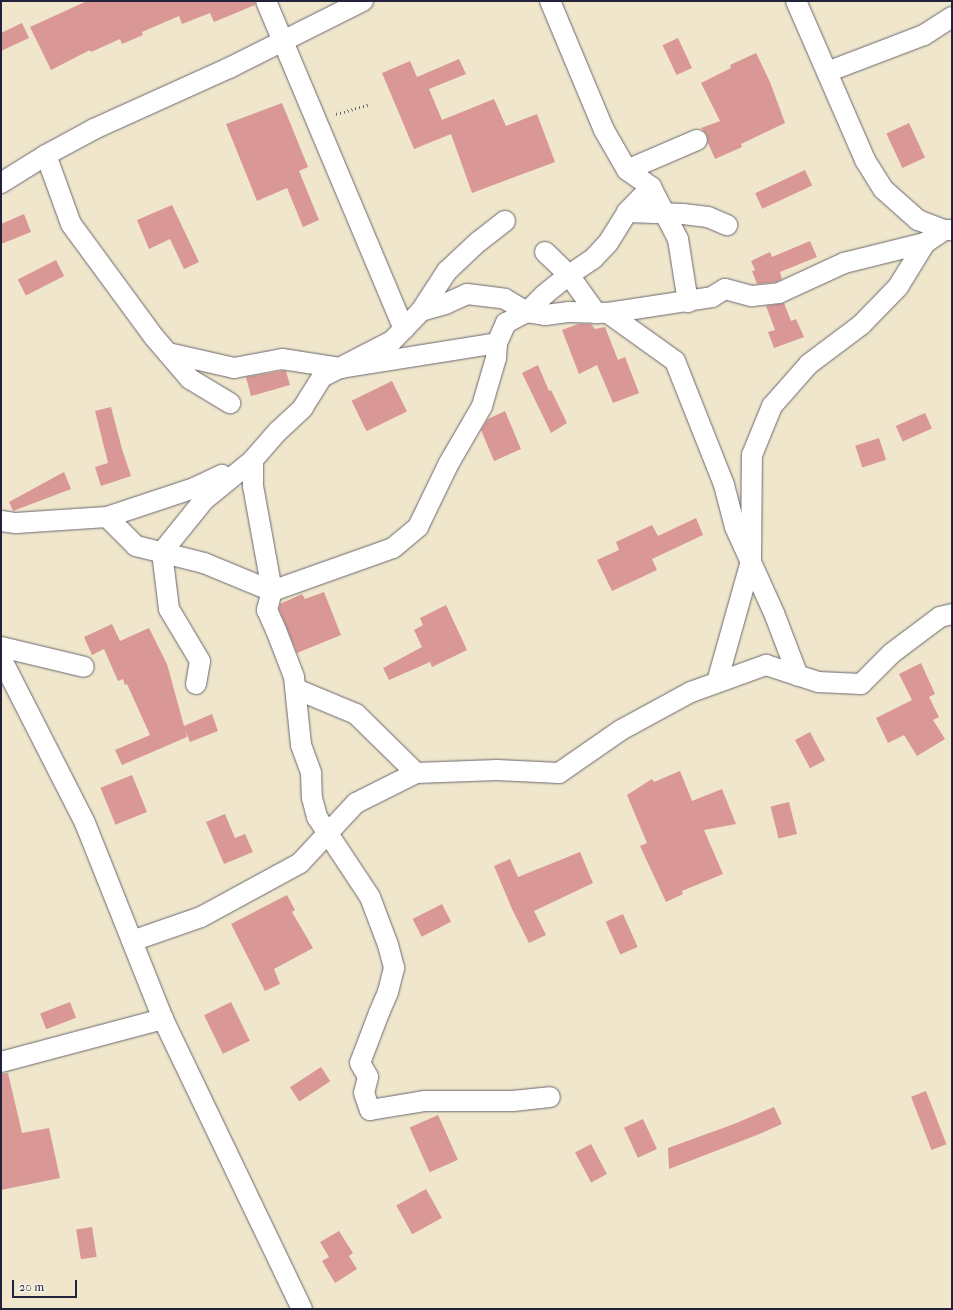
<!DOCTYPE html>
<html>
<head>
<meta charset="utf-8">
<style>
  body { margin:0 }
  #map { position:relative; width:953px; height:1310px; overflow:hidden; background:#f0e6cc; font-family:"IM FELL French Canon",serif }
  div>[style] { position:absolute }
  .building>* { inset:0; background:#d99896; transform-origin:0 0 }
  .path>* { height:2.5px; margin-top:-1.25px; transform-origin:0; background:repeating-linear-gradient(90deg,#6a676e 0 1px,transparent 0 4px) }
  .roads { filter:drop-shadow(0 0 1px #6a676e) drop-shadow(0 0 1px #6a676e) }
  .minor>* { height:20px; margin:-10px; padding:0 10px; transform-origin:10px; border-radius:10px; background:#fff }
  span { translate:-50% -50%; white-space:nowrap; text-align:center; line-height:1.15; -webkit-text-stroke:3.5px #f7f3e8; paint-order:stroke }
  .frame { position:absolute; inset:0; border:2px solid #22223b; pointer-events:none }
  .scale { position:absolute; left:12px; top:1280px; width:65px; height:18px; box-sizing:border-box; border:2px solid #22223b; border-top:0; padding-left:5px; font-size:12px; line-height:14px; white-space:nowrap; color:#22223b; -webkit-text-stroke:3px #f7f3e8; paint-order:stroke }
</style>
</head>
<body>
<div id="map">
  <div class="building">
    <i style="clip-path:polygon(87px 1px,255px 1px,255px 5px,214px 22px,210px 13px,182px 24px,179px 16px,142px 32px,143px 35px,122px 44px,120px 39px,91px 52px,90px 50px,51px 70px,30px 27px)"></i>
    <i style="clip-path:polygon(22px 23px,29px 38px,1px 51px,1px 33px)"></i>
    <i style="left:678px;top:38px;width:33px;height:17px;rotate:65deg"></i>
    <i style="clip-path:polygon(756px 53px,770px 82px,785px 123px,741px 144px,742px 147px,715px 159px,708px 143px,707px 135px,701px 128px,720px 121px,701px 83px,731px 68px,730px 65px)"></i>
    <i style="clip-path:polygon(459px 59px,466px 74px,429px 89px,442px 120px,494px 99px,506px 126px,537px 114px,555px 162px,472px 193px,451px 134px,414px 149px,382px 73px,410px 61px,417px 77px)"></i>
    <i style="clip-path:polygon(282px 103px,308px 167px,299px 171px,319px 220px,303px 227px,287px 188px,257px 201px,226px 124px)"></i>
    <i style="left:909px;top:123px;width:38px;height:25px;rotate:65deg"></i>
    <i style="left:805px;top:170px;width:17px;height:55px;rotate:65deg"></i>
    <i style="clip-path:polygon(172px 205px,199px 262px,184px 269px,170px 239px,149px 249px,137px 220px)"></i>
    <i style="clip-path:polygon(24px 214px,31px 232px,1px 244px,1px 224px)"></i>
    <i style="clip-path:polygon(810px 241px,817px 257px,780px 272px,782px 279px,776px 282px,757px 284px,752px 271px,755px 270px,751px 261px,770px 252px,772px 257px)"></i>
    <i style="left:56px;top:260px;width:18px;height:43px;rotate:63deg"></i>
    <i style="clip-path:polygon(784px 303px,791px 321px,796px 319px,804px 337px,774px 348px,768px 332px,775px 330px,766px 306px)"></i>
    <i style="clip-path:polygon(578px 324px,591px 324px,595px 329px,605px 327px,618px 360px,625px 357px,639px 393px,613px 403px,597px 365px,579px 374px,562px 330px)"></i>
    <i style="clip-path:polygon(538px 365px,549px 391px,551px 390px,567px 423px,551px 433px,522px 373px)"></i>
    <i style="clip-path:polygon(282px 371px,286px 371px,290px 385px,251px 396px,246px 377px)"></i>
    <i style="left:392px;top:381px;width:34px;height:45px;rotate:64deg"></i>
    <i style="clip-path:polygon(111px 407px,122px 449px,131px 476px,101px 486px,95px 467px,108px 463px,95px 411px)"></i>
    <i style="clip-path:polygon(505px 411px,521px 449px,494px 461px,481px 430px,488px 419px)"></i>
    <i style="left:925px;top:413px;width:17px;height:32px;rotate:66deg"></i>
    <i style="left:879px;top:438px;width:23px;height:25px;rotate:72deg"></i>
    <i style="clip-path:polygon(64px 472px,71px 489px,13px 511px,9px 502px)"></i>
    <i style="clip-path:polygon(696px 518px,703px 535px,652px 559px,657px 570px,612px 591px,597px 560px,619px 550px,616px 542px,652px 525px,658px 536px)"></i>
    <i style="clip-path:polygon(324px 592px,341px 635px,297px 653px,279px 609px,280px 604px,302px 594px,305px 599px)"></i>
    <i style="clip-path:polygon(446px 605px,467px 650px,432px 667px,430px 662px,389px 680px,383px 668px,422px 647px,414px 630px,423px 625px,420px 618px)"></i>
    <i style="clip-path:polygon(112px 624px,120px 641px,149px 628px,167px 664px,184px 726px,212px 714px,218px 731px,190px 742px,185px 730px,187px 737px,122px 765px,115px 750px,150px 735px,127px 684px,125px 685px,123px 679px,118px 681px,104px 649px,92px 655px,84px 637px)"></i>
    <i style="clip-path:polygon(921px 663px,935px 694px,929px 697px,939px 717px,933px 720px,945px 739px,917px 756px,904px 735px,888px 743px,876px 718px,912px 700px,899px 674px)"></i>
    <i style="left:810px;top:732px;width:32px;height:17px;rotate:62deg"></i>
    <i style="clip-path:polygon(680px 771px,692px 801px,722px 789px,736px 824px,704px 830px,723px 874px,682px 891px,683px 894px,666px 902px,640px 846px,647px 843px,627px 795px,652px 779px,654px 782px)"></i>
    <i style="left:132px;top:775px;width:40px;height:34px;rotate:68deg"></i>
    <i style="left:789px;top:802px;width:33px;height:19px;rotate:76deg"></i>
    <i style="clip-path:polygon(225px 814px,235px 838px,245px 834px,253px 852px,224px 864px,206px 822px)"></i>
    <i style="clip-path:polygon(580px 852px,593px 883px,534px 911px,546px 935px,529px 943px,512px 909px,494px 866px,510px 859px,518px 877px)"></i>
    <i style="clip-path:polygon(287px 895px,295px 910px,292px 912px,313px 948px,274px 969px,280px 984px,265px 991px,231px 924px)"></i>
    <i style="left:442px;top:904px;width:20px;height:33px;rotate:63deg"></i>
    <i style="left:623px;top:914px;width:36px;height:19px;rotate:66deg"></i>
    <i style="left:70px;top:1002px;width:17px;height:32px;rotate:69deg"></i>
    <i style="left:231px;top:1002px;width:43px;height:30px;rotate:64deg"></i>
    <i style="left:321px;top:1067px;width:17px;height:37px;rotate:57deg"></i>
    <i style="clip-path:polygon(8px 1073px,22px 1133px,49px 1128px,60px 1178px,1px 1190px,1px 1074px)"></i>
    <i style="left:926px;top:1091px;width:57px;height:16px;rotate:69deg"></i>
    <i style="clip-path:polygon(774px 1107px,782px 1124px,757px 1135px,669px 1169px,668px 1148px,734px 1124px)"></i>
    <i style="left:438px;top:1115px;width:49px;height:31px;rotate:66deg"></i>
    <i style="left:643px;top:1119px;width:33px;height:21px;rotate:65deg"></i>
    <i style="left:591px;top:1144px;width:34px;height:18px;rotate:62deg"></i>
    <i style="left:426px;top:1189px;width:33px;height:34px;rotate:61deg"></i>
    <i style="left:92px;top:1227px;width:30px;height:16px;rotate:81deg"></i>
    <i style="clip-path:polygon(339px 1231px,353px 1253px,349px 1256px,357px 1269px,335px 1283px,322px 1261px,329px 1257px,320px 1242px)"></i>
  </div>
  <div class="path">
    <i style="left:336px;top:114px;width:33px;rotate:-16deg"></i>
  </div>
  <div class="roads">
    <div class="minor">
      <i style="left:266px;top:1px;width:356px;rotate:67.2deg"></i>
      <i style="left:550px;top:1px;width:140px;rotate:67.3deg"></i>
      <i style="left:604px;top:130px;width:46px;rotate:60.1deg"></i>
      <i style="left:627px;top:170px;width:29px;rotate:35deg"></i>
      <i style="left:651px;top:187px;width:59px;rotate:62.6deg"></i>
      <i style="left:678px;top:239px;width:64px;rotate:81deg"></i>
      <i style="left:796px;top:1px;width:173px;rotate:66.5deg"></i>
      <i style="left:865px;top:160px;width:34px;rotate:58deg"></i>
      <i style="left:883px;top:189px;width:47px;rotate:41.5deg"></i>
      <i style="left:918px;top:220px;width:28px;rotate:21deg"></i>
      <i style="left:944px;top:230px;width:8px"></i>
      <i style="left:827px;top:72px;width:104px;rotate:-20.9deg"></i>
      <i style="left:924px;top:35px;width:33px;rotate:-33deg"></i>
      <i style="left:46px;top:155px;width:73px;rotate:70.1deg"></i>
      <i style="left:71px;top:224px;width:140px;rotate:53.7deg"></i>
      <i style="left:154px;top:337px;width:55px;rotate:49.4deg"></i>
      <i style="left:190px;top:379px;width:47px;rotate:31deg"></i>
      <i style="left:627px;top:170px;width:76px;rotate:-23.2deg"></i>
      <i style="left:1px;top:183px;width:53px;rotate:-31.9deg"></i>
      <i style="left:46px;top:155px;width:55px;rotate:-28.4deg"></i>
      <i style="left:94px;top:129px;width:148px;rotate:-24.3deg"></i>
      <i style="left:229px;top:68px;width:150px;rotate:-26.6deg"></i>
      <i style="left:627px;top:212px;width:56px;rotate:2deg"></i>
      <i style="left:683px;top:214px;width:25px;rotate:7deg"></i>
      <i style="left:708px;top:217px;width:21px;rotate:23deg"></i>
      <i style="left:505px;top:221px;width:33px;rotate:142deg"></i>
      <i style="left:479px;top:241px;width:44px;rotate:136.8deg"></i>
      <i style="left:447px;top:271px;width:48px;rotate:123deg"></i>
      <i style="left:421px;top:311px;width:42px;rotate:134deg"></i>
      <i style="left:392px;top:341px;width:79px;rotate:152.8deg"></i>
      <i style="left:322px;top:377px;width:36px;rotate:122deg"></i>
      <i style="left:303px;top:408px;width:34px;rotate:137deg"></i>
      <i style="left:278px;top:431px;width:38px;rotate:131deg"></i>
      <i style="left:253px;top:460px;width:26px;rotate:90deg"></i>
      <i style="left:253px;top:486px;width:107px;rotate:79.7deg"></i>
      <i style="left:272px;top:591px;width:20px;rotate:105deg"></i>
      <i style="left:267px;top:610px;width:22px;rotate:66deg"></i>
      <i style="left:276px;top:630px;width:50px;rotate:69deg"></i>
      <i style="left:294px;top:677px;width:68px;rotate:84.1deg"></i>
      <i style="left:301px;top:745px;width:30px;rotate:70deg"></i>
      <i style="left:311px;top:773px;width:25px;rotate:88deg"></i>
      <i style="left:312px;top:798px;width:20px;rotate:75deg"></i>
      <i style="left:317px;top:817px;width:96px;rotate:56.5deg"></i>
      <i style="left:370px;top:897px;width:51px;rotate:69.4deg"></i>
      <i style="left:388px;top:945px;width:24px;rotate:75deg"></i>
      <i style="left:394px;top:968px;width:25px;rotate:104deg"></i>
      <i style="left:388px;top:992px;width:23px;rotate:113deg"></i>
      <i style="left:379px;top:1013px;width:53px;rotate:110.8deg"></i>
      <i style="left:360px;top:1063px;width:16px;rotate:60deg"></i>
      <i style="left:368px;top:1077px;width:16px;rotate:104deg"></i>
      <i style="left:364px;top:1093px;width:18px;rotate:71deg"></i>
      <i style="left:370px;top:1110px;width:56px;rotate:-9.3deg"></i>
      <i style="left:425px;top:1101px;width:88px"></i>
      <i style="left:513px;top:1101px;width:37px;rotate:-6deg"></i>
      <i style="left:545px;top:252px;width:33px;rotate:44deg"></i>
      <i style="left:569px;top:275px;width:47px;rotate:54.6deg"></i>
      <i style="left:421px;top:311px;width:25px;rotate:-16deg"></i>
      <i style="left:445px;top:304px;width:24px;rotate:-24deg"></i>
      <i style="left:467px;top:294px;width:38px;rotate:7deg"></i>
      <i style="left:505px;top:299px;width:26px;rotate:31deg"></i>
      <i style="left:527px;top:312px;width:18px;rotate:9deg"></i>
      <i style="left:545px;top:315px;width:23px;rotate:-7deg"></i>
      <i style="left:568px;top:312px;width:40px;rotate:1.4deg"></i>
      <i style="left:608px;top:313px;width:105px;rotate:-8.7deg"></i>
      <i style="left:712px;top:297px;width:15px;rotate:-32deg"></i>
      <i style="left:725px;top:289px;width:28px;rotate:15deg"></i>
      <i style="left:752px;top:296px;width:27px;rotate:-6deg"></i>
      <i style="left:779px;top:293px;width:72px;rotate:-24.8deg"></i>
      <i style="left:844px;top:263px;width:83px;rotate:-13.9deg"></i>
      <i style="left:925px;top:243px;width:23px;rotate:-34deg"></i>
      <i style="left:608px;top:313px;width:82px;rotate:35.6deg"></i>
      <i style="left:675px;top:361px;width:133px;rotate:68.4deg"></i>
      <i style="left:724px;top:485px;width:43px;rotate:75.3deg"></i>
      <i style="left:735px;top:527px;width:94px;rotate:65.6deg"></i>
      <i style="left:774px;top:613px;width:67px;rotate:69.1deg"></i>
      <i style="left:168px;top:353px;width:68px;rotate:12.8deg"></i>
      <i style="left:234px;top:368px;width:49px;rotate:-10.6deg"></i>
      <i style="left:282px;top:359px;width:60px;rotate:8.7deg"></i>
      <i style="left:341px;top:368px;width:158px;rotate:-9.1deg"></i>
      <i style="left:107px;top:517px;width:92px;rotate:-18.4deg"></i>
      <i style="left:194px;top:488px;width:31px;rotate:-25deg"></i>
      <i style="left:1px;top:521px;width:15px;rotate:8deg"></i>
      <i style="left:16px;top:523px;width:91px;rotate:-3.8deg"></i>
      <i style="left:107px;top:517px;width:41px;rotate:45deg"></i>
      <i style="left:136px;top:546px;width:70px;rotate:14deg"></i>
      <i style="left:204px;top:563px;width:74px;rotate:22.4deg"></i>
      <i style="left:272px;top:591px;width:128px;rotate:-19.6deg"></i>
      <i style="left:393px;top:548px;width:33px;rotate:-40deg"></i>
      <i style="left:418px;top:527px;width:71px;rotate:-64.2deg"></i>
      <i style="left:449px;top:463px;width:66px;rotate:-59.9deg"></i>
      <i style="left:482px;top:406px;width:50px;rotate:-73.7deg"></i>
      <i style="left:496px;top:358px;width:15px;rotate:-86deg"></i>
      <i style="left:497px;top:343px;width:22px;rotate:-66deg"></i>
      <i style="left:506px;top:323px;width:24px;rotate:-28deg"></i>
      <i style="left:527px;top:312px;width:24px;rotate:-45deg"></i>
      <i style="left:544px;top:295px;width:32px;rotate:-39deg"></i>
      <i style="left:569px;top:275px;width:29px;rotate:-34deg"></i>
      <i style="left:593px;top:259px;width:22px;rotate:-47deg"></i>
      <i style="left:608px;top:243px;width:36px;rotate:-58deg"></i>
      <i style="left:627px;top:212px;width:35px;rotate:-46deg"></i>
      <i style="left:1px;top:647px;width:85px;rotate:13.5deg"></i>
      <i style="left:1px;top:658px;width:185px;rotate:63deg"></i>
      <i style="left:85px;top:823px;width:211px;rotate:68.3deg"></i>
      <i style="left:717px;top:682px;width:126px;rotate:-74.3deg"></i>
      <i style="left:751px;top:561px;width:106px;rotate:-89.5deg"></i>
      <i style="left:752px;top:455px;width:53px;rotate:-67.8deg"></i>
      <i style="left:772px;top:406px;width:56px;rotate:-48.6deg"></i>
      <i style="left:809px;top:364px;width:65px;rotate:-36.9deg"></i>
      <i style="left:861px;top:325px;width:53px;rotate:-45.8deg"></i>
      <i style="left:898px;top:287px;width:52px;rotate:-58.5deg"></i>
      <i style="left:196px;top:684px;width:23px;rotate:-80deg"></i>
      <i style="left:200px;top:661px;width:61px;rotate:-120.8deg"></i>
      <i style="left:169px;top:609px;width:57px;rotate:-97deg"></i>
      <i style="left:162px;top:552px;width:67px;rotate:-51.1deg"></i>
      <i style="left:204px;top:500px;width:63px;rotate:-39.2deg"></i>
      <i style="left:296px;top:689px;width:65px;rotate:22.6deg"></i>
      <i style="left:356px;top:714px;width:84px;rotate:44.5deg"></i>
      <i style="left:132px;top:941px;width:73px;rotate:-19.2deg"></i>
      <i style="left:201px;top:917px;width:113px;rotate:-28.6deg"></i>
      <i style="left:300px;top:863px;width:82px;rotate:-47deg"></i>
      <i style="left:356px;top:803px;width:67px;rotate:-26.6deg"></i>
      <i style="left:416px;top:773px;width:81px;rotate:-2.1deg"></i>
      <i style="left:497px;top:770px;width:62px;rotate:2.8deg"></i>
      <i style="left:559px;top:773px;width:75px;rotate:-34.7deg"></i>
      <i style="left:621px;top:730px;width:80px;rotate:-28.5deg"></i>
      <i style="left:691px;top:692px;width:80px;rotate:-19.8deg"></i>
      <i style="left:766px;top:665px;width:55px;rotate:18.1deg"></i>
      <i style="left:818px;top:682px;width:43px;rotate:2.7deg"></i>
      <i style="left:861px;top:684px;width:44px;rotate:-45deg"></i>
      <i style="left:892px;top:653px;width:60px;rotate:-36.9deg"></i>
      <i style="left:940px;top:617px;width:12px;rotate:-14deg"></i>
      <i style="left:1px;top:1062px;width:168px;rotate:-14.9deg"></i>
      <i style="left:163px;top:1019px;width:322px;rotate:64.4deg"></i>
    </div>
  </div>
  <div class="frame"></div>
  <div class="scale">20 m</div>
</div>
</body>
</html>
